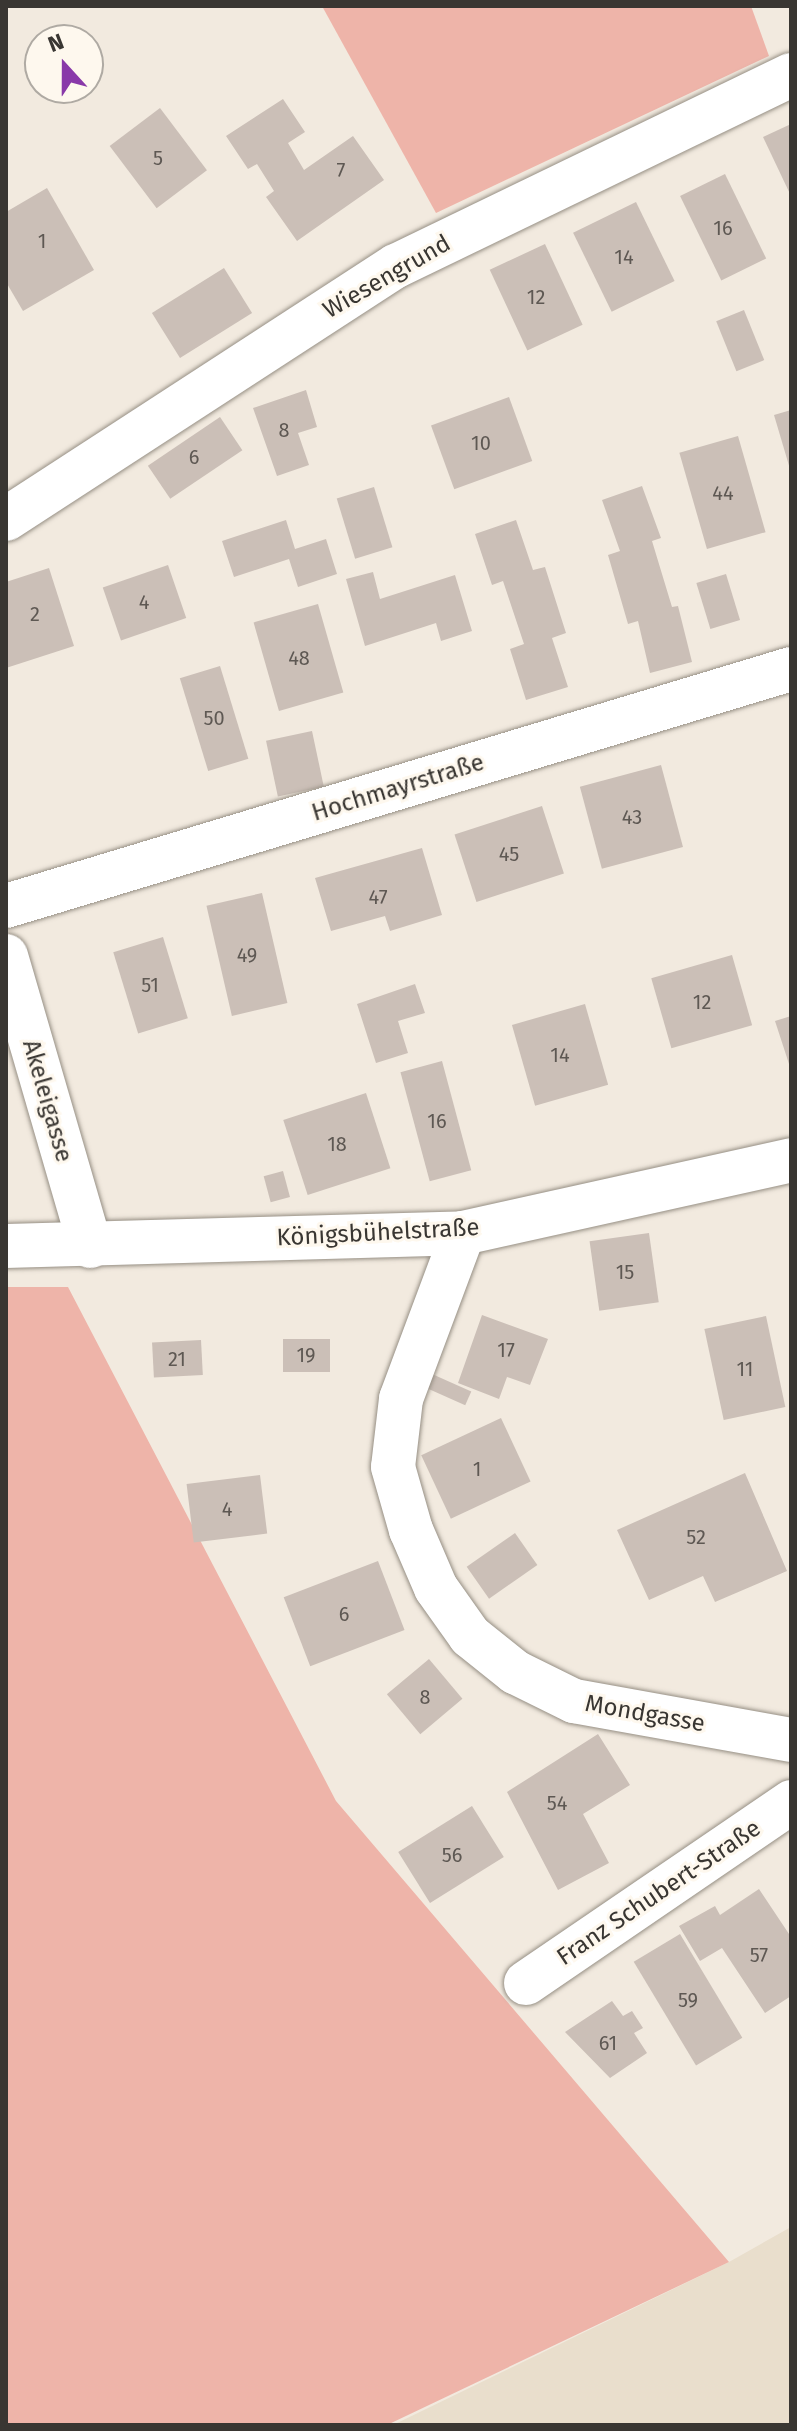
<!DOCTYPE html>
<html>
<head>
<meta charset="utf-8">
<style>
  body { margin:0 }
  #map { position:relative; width:797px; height:2431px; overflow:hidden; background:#f2eadf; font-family:"Fira Sans",sans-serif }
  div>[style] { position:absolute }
  .built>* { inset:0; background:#e9decc }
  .green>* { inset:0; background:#eeb4a9 }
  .building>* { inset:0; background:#cbbfb7; transform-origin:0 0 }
  .roads { filter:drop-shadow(0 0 2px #968f84) drop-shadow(0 0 2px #968f84) }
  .minor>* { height:44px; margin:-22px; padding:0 22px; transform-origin:22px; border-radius:22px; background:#fff }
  span { translate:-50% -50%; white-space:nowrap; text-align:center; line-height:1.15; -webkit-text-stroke:6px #fef8ee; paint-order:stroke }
  .number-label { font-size:20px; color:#5e5853 }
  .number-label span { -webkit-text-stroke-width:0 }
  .street-label { font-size:24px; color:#393632 }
  .frame { position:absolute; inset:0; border:8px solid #393632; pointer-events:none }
  .north { position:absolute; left:24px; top:24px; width:80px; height:80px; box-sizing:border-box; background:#fef8ee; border:2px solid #afaaa3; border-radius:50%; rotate:339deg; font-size:22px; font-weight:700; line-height:32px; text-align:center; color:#393632 }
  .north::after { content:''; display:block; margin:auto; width:28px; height:36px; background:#8939a9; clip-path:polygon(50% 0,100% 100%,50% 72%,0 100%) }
</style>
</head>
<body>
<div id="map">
  <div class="built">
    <i style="clip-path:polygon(791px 2227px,791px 2425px,393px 2425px,729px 2262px)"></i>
  </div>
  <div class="green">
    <i style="clip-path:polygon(322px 6px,751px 6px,769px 56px,436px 213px)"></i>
    <i style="clip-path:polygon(6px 1287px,68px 1287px,336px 1801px,729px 2262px,387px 2425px,6px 2425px)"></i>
  </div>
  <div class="building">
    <i style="clip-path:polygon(283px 99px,305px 132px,288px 143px,304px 170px,353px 136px,384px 180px,297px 241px,266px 197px,274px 191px,257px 164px,248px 169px,226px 136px)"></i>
    <i style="left:160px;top:108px;width:78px;height:63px;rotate:53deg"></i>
    <i style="clip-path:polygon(791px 124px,791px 196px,763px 137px)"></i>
    <i style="left:725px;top:174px;width:94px;height:50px;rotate:64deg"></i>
    <i style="clip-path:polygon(47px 188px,94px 270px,23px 311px,6px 282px,6px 212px)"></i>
    <i style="left:636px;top:202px;width:88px;height:70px;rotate:64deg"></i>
    <i style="left:545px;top:244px;width:89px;height:61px;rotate:65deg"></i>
    <i style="left:224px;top:268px;width:53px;height:85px;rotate:58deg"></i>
    <i style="left:744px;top:310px;width:54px;height:30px;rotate:68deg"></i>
    <i style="clip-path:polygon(306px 390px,317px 427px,298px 433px,309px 465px,277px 476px,253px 408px)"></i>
    <i style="left:509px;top:397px;width:68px;height:83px;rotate:70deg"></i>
    <i style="clip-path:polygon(791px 410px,791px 468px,790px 469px,774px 415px)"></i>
    <i style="left:220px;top:417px;width:40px;height:87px;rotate:56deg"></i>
    <i style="left:738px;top:436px;width:100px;height:61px;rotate:74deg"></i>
    <i style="clip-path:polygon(642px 486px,661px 538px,652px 541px,672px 607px,678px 606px,692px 662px,650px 673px,638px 621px,628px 624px,608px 555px,620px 551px,602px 500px)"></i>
    <i style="left:374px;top:487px;width:63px;height:39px;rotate:73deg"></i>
    <i style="clip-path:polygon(286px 520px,295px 549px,326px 539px,337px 574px,298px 587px,289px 559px,234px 577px,222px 541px)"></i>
    <i style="clip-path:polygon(516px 520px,533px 570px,545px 567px,566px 633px,552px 638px,568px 687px,526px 700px,510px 649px,524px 644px,503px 581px,492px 585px,475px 534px)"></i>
    <i style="left:168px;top:565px;width:56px;height:69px;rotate:71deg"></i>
    <i style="clip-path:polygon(49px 568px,74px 646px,6px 668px,6px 582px)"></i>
    <i style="clip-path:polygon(373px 572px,380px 599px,455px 575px,472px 631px,441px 641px,436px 623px,365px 646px,346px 579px)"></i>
    <i style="left:726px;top:574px;width:48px;height:31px;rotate:73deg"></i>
    <i style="left:318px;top:604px;width:92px;height:67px;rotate:74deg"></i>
    <i style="left:220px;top:666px;width:97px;height:42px;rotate:73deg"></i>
    <i style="left:312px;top:731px;width:57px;height:47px;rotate:78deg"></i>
    <i style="left:661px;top:765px;width:85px;height:84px;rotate:75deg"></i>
    <i style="left:542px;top:806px;width:71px;height:92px;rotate:72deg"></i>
    <i style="clip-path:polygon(422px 848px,442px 915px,390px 931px,385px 916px,331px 931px,315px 878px)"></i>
    <i style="left:262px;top:893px;width:113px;height:57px;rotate:77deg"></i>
    <i style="left:163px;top:937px;width:85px;height:52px;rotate:73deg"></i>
    <i style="left:732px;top:955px;width:73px;height:84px;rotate:74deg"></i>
    <i style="clip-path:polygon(415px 984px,425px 1013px,398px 1021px,408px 1053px,376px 1063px,357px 1004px)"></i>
    <i style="left:585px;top:1004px;width:84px;height:76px;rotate:74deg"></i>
    <i style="clip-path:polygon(791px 1016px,791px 1067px,790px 1067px,775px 1021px)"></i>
    <i style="left:442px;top:1061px;width:113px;height:43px;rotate:75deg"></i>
    <i style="left:366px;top:1093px;width:79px;height:87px;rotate:72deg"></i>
    <i style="left:283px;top:1171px;width:27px;height:20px;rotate:75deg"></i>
    <i style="left:649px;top:1233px;width:70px;height:60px;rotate:82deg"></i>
    <i style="clip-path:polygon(482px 1315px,548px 1339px,530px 1385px,507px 1377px,499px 1399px,458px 1383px)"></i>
    <i style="left:766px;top:1316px;width:93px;height:63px;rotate:78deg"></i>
    <i style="left:283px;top:1339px;width:47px;height:33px"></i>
    <i style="left:201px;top:1340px;width:35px;height:49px;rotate:87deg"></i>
    <i style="left:432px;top:1374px;width:43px;height:15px;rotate:24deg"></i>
    <i style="left:501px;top:1418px;width:70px;height:88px;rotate:65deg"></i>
    <i style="clip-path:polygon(745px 1473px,787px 1571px,715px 1602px,703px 1576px,649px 1600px,617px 1530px)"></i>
    <i style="left:260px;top:1475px;width:59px;height:74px;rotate:83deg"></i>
    <i style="left:515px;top:1533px;width:39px;height:59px;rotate:55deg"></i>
    <i style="left:378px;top:1561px;width:74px;height:101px;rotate:69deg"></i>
    <i style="left:429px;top:1659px;width:52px;height:55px;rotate:50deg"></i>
    <i style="clip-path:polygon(598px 1734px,630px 1785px,583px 1814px,609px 1863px,558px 1890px,507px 1792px)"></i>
    <i style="left:472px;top:1806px;width:60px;height:87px;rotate:58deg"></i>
    <i style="clip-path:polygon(759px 1889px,791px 1937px,791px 1996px,765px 2013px,722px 1948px,700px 1961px,679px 1926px,715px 1906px,720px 1915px)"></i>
    <i style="left:680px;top:1934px;width:121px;height:54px;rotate:59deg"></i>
    <i style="clip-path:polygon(612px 2001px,623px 2016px,632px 2011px,643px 2028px,634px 2033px,647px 2053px,610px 2078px,565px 2032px)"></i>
  </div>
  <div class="roads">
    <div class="minor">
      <i style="left:6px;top:519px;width:465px;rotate:-33deg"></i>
      <i style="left:396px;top:266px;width:439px;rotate:-25.8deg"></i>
      <i style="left:6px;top:906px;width:820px;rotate:-16.8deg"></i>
      <i style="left:6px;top:956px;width:302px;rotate:73.8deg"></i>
      <i style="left:463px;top:1233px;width:177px;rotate:110.5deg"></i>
      <i style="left:401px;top:1399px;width:68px;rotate:96.7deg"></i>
      <i style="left:393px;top:1467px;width:66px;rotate:74.1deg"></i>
      <i style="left:411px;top:1530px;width:63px;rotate:66.7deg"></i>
      <i style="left:436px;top:1588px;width:59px;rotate:54.7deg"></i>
      <i style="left:470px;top:1636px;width:58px;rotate:38.7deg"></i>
      <i style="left:515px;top:1672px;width:66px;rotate:26.2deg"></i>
      <i style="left:574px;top:1701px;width:220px;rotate:10.2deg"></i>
      <i style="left:6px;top:1246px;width:457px;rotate:-1.6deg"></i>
      <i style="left:463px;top:1233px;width:336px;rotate:-12.5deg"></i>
      <i style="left:526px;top:1983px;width:321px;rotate:-34.3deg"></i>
    </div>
  </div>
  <div class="number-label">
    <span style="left:158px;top:158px">5</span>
    <span style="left:341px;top:170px">7</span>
    <span style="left:723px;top:228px">16</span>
    <span style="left:42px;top:241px">1</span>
    <span style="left:624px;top:257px">14</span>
    <span style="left:536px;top:297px">12</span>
    <span style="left:284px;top:430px">8</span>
    <span style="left:481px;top:443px">10</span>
    <span style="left:194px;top:457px">6</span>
    <span style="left:723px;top:493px">44</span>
    <span style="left:144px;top:602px">4</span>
    <span style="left:35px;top:614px">2</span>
    <span style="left:299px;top:658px">48</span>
    <span style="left:214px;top:718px">50</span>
    <span style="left:632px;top:817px">43</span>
    <span style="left:509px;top:854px">45</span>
    <span style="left:378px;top:897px">47</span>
    <span style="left:247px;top:955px">49</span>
    <span style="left:150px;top:985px">51</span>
    <span style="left:702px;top:1002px">12</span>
    <span style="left:560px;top:1055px">14</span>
    <span style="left:437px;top:1121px">16</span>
    <span style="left:337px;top:1144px">18</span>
    <span style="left:625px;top:1272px">15</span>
    <span style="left:506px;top:1350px">17</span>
    <span style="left:306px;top:1355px">19</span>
    <span style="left:177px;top:1359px">21</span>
    <span style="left:745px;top:1369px">11</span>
    <span style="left:477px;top:1469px">1</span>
    <span style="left:227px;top:1509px">4</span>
    <span style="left:696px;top:1537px">52</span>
    <span style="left:344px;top:1614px">6</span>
    <span style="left:425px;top:1697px">8</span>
    <span style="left:557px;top:1803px">54</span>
    <span style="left:452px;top:1855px">56</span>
    <span style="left:759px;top:1955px">57</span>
    <span style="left:688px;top:2000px">59</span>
    <span style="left:608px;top:2043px">61</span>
  </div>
  <div class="street-label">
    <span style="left:387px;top:277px;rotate:-30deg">Wiesengrund</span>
    <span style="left:398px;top:788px;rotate:-17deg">Hochmayrstraße</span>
    <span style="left:47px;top:1101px;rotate:74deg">Akeleigasse</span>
    <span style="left:378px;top:1233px;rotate:-3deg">Königsbühelstraße</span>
    <span style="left:645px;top:1714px;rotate:10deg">Mondgasse</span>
    <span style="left:659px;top:1893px;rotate:-34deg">Franz Schubert-Straße</span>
  </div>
  <div class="frame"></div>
  <div class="north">N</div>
</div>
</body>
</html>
